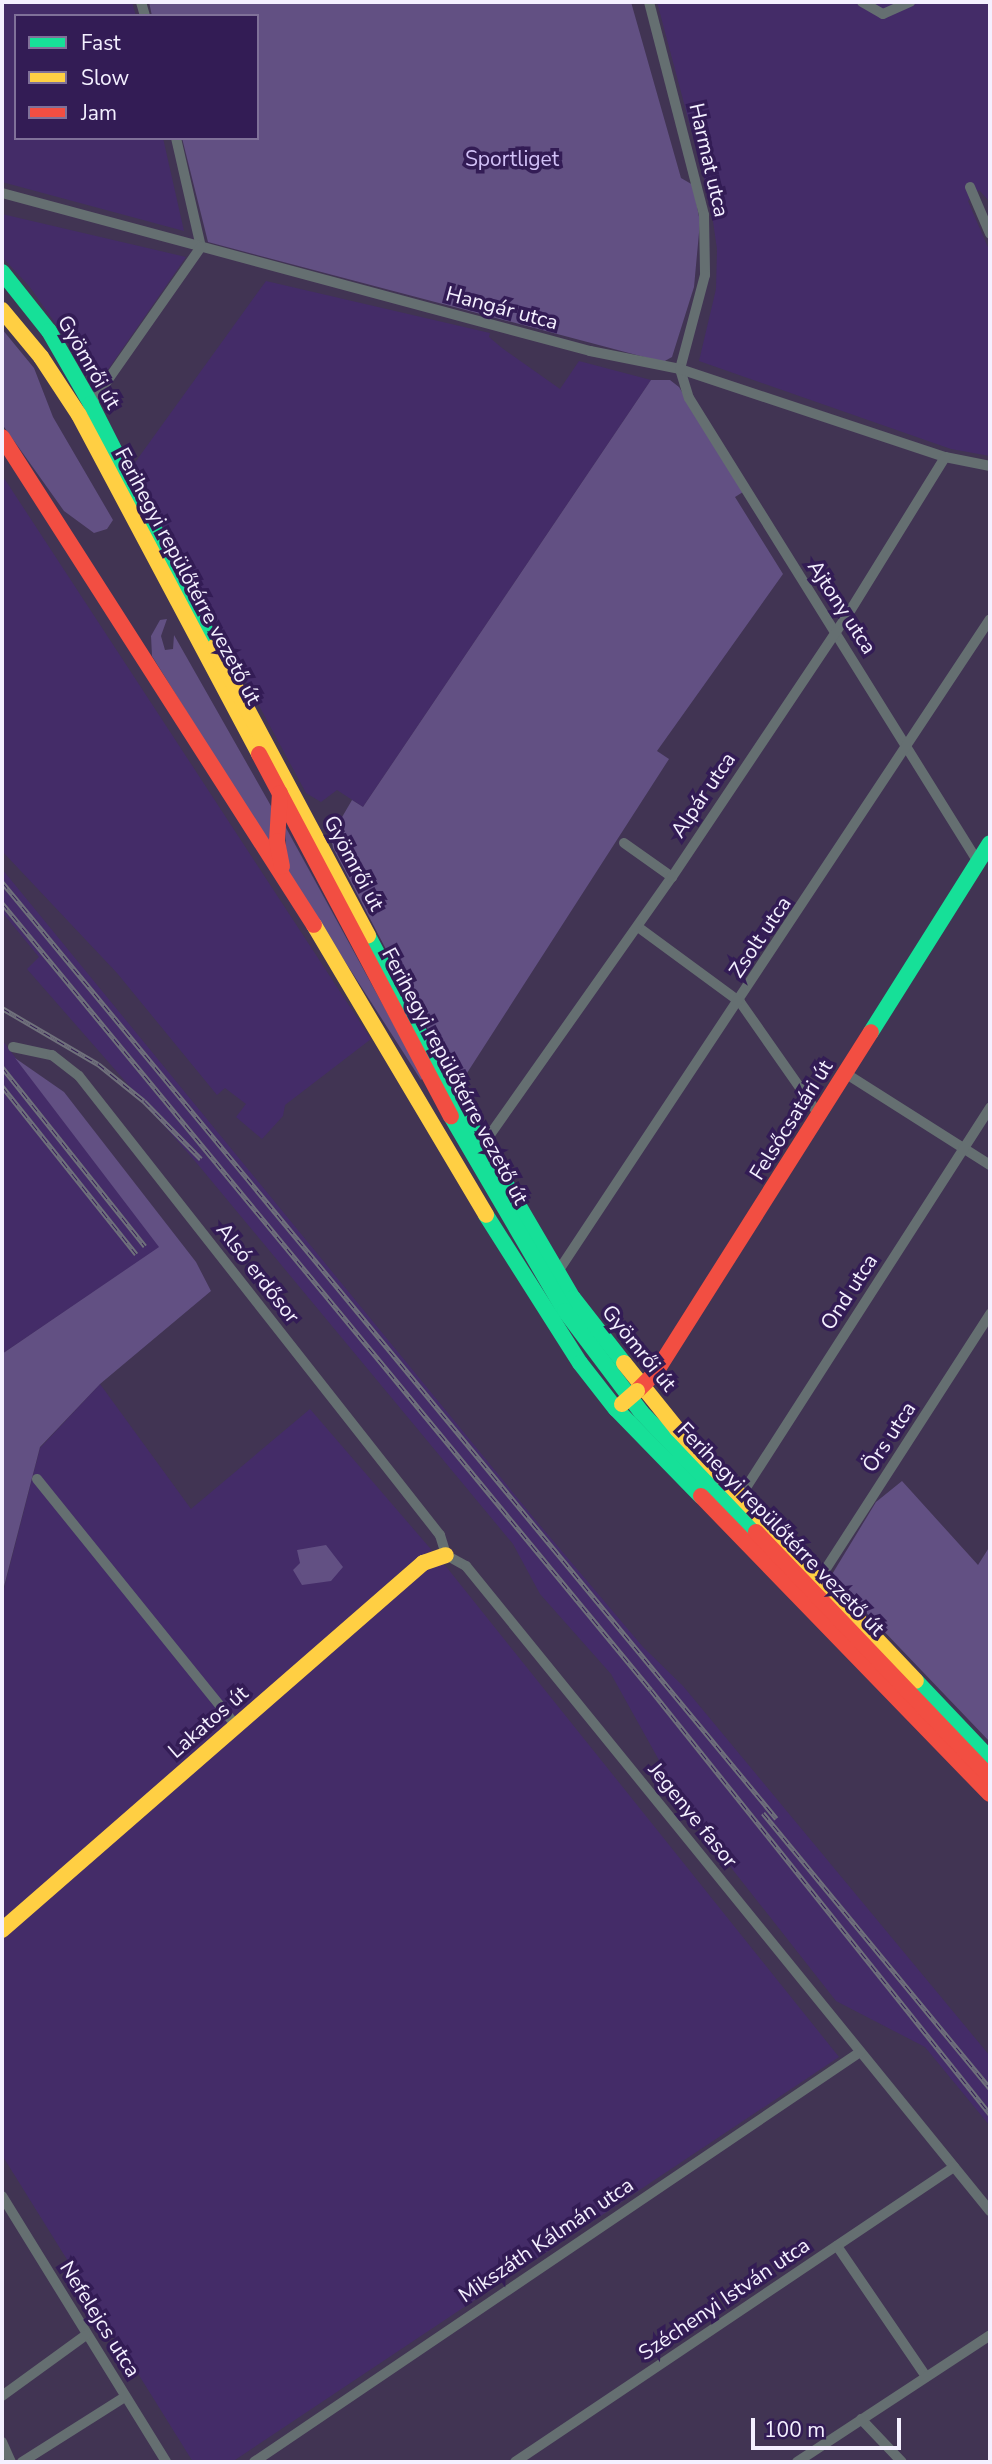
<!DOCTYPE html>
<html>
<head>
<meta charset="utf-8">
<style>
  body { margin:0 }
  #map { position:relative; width:992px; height:2464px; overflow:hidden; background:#413453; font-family:"Nunito Sans",sans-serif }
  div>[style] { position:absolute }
  .built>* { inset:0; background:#442c68 }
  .green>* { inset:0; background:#625083 }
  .street>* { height:10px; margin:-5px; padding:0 5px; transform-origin:5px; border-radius:5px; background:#656f71 }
  .fast>* { height:16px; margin:-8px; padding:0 8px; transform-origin:8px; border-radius:8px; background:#16e098 }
  .slow>* { height:16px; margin:-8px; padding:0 8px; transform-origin:8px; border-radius:8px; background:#ffcf43 }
  .jam>* { height:16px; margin:-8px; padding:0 8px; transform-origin:8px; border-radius:8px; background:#f24e42 }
  .rail>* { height:5px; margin-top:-2.5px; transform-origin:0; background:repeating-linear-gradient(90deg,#331c55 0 8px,#70717c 0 16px); box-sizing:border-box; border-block:2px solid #70717c }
  .slow-bridge>* { height:16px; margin:-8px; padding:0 8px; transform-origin:8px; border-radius:8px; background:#ffcf43 }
  span { translate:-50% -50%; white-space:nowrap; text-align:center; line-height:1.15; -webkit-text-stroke:7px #331c55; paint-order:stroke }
  .park-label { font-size:21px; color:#d2c1f7 }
  .street-label { font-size:21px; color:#f4f0ff }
  .frame { position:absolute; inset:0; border:4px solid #f4f0ff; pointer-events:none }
  .legend { position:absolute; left:14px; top:14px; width:245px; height:126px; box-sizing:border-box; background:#331c55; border:2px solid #807199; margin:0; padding:9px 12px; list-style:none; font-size:21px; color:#f4f0ff }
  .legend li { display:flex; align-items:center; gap:14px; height:35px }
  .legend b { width:35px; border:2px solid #807199 }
  .scale { position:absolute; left:751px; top:2418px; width:150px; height:32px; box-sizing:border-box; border:4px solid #f4f0ff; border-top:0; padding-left:9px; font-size:21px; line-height:24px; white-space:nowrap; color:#f4f0ff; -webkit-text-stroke:5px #331c55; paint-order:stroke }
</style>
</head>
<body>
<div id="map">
  <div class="built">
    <i style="clip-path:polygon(2px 2px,132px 2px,136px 16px,16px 16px,16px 138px,163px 138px,184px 231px,2px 182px)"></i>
    <i style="clip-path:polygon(657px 2px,990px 2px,990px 197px,988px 200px,979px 190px,968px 201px,990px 252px,990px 456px,951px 449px,699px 361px,716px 289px,717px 249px,710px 201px)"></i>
    <i style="clip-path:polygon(2px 214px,186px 257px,98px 384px,29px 286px,2px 257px)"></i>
    <i style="clip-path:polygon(266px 281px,490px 333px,489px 337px,502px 348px,560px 389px,579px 361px,651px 380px,363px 807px,337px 790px,321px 802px,306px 793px,131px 468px)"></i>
    <i style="clip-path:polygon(2px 475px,371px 1039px,285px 1105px,283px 1116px,262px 1139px,236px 1117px,246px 1104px,225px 1088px,217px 1095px,117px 973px,2px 851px)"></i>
    <i style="clip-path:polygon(2px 869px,538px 1523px,643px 1647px,683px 1686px,990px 2056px,990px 2126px,925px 2047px,836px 2001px,689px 1814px,611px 1674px,540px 1594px,513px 1544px,195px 1161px,27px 969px,39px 957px,2px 912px)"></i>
    <i style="clip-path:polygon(2px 1040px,160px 1247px,2px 1354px)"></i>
    <i style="clip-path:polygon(100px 1384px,191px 1509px,310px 1409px,448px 1569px,839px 2057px,232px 2462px,193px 2462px,2px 2155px,2px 1596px,40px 1448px)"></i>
  </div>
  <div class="green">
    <i style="clip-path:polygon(149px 2px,631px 2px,681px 178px,693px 185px,700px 222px,694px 287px,672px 357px,663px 362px,208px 242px,182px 138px,257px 138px,257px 16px,152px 16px)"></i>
    <i style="clip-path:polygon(2px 329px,34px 368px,53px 417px,113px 520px,107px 529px,94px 533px,64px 511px,2px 424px)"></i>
    <i style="clip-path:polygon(651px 380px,670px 380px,679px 387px,743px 492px,735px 497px,783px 574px,657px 751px,669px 759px,458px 1087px,333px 848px,331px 836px,352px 800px,363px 807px)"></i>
    <i style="clip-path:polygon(167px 619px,161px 636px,165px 650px,173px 649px,174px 635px,271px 806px,274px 819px,268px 843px,152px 656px,151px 636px,160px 620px)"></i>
    <i style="clip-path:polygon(285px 826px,423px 1078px,421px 1080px,294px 882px,287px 868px)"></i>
    <i style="clip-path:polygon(15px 1058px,64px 1092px,196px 1262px,211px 1291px,100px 1384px,40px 1447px,2px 1594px,2px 1354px,159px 1247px)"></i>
    <i style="clip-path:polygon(902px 1481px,978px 1565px,990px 1546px,990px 1742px,831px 1576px,876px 1502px)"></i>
    <i style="clip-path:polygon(326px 1545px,343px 1567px,331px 1581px,302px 1585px,293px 1570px,300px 1563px,297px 1550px)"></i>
  </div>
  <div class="street">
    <i style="left:141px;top:2px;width:15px;rotate:74deg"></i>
    <i style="left:649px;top:2px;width:220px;rotate:75.5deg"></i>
    <i style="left:704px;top:215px;width:60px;rotate:89deg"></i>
    <i style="left:705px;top:275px;width:97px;rotate:104.9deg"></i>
    <i style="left:680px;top:369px;width:30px;rotate:73deg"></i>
    <i style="left:689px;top:398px;width:547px;rotate:58.08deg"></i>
    <i style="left:862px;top:2px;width:24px;rotate:30deg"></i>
    <i style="left:883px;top:14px;width:30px;rotate:-24deg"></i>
    <i style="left:176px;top:138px;width:112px;rotate:77.1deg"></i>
    <i style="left:970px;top:187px;width:51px;rotate:66.9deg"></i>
    <i style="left:2px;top:193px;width:609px;rotate:15.04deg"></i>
    <i style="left:590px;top:351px;width:92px;rotate:11.3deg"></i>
    <i style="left:680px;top:369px;width:279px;rotate:18.4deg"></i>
    <i style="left:945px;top:457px;width:46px;rotate:11.3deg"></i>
    <i style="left:91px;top:404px;width:192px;rotate:-55deg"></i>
    <i style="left:624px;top:843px;width:59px;rotate:35.3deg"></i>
    <i style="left:638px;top:927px;width:127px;rotate:36.3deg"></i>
    <i style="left:740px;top:1002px;width:138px;rotate:55deg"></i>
    <i style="left:13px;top:1047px;width:40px;rotate:12deg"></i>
    <i style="left:52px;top:1055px;width:34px;rotate:38deg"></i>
    <i style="left:79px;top:1076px;width:584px;rotate:51.82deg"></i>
    <i style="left:440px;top:1535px;width:21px;rotate:73deg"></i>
    <i style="left:446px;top:1555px;width:23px;rotate:29deg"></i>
    <i style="left:466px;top:1566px;width:831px;rotate:50.91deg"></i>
    <i style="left:845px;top:1073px;width:172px;rotate:32.4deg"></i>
    <i style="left:482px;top:1146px;width:329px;rotate:-54.8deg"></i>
    <i style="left:672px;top:877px;width:320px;rotate:-56.2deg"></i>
    <i style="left:850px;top:611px;width:181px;rotate:-58.3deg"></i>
    <i style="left:557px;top:1273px;width:784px;rotate:-56.49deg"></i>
    <i style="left:37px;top:1479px;width:317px;rotate:51.1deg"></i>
    <i style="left:740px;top:1497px;width:463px;rotate:-57.3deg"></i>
    <i style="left:818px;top:1581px;width:318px;rotate:-57.2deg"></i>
    <i style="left:2px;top:2196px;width:312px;rotate:58.3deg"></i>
    <i style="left:837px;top:2246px;width:156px;rotate:55.7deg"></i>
    <i style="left:2px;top:2396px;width:104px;rotate:-36deg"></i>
    <i style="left:861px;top:2419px;width:59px;rotate:46.4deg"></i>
    <i style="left:2px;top:2442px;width:22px;rotate:66deg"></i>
    <i style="left:22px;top:2462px;width:122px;rotate:-32.3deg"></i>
    <i style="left:254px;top:2462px;width:732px;rotate:-34.08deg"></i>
    <i style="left:515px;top:2462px;width:529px;rotate:-33.9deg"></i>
    <i style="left:797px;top:2462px;width:231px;rotate:-33.3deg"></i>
  </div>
  <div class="fast">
    <i style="left:2px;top:272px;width:75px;rotate:51.5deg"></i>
    <i style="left:49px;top:331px;width:84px;rotate:60.1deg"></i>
    <i style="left:91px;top:404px;width:272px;rotate:63.2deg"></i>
    <i style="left:368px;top:936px;width:152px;rotate:62.1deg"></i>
    <i style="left:439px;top:1070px;width:264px;rotate:59.6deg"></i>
    <i style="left:573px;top:1298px;width:83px;rotate:51.9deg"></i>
    <i style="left:871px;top:1032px;width:223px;rotate:-57.8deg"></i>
    <i style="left:451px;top:1116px;width:226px;rotate:59.7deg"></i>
    <i style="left:565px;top:1311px;width:126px;rotate:53deg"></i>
    <i style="left:641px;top:1412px;width:166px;rotate:46.2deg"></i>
    <i style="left:486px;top:1215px;width:175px;rotate:57.6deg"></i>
    <i style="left:580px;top:1363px;width:58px;rotate:52deg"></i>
    <i style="left:616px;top:1409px;width:122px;rotate:45.7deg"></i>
    <i style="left:916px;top:1681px;width:108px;rotate:46.5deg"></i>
  </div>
  <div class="slow">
    <i style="left:2px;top:310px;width:61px;rotate:50.3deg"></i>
    <i style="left:41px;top:357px;width:69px;rotate:56.8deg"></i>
    <i style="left:79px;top:415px;width:384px;rotate:62deg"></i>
    <i style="left:214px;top:647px;width:327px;rotate:61.9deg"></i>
    <i style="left:314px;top:925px;width:337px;rotate:59.3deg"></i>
    <i style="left:624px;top:1363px;width:85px;rotate:51.2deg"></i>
    <i style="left:677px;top:1429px;width:347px;rotate:46.5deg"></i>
    <i style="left:2px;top:1930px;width:559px;rotate:-41.08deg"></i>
    <i style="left:423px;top:1563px;width:24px;rotate:-19deg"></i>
  </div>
  <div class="jam">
    <i style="left:2px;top:437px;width:579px;rotate:57.41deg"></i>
    <i style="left:259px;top:754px;width:410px;rotate:62.1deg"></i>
    <i style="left:280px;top:793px;width:48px;rotate:93.6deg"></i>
    <i style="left:277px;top:841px;width:26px;rotate:79deg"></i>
    <i style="left:637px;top:1391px;width:27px;rotate:-45deg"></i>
    <i style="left:656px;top:1372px;width:402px;rotate:-57.7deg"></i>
    <i style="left:701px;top:1496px;width:415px;rotate:45.9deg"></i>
    <i style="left:756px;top:1532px;width:339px;rotate:46.3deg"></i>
  </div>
  <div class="rail">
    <i style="left:2px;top:882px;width:1215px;rotate:50.41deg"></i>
    <i style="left:2px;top:903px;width:1020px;rotate:50.49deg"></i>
    <i style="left:651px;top:1690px;width:543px;rotate:51.36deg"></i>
    <i style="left:2px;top:1008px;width:111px;rotate:30.3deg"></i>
    <i style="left:98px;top:1064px;width:59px;rotate:38.8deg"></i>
    <i style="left:144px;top:1101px;width:81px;rotate:45.5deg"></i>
    <i style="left:2px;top:1067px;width:229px;rotate:51.4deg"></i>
    <i style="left:2px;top:1086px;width:215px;rotate:51.4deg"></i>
    <i style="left:763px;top:1813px;width:357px;rotate:50.5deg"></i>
  </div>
  <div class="slow-bridge">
    <i style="left:622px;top:1404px;width:20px;rotate:-41deg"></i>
  </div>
  <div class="park-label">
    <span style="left:512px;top:159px">Sportliget</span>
  </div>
  <div class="street-label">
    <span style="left:709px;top:160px;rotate:77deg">Harmat utca</span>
    <span style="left:502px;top:308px;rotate:15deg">Hangár utca</span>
    <span style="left:89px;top:362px;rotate:60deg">Gyömrői út</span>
    <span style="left:188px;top:576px;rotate:62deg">Ferihegyi repülőtérre vezető út</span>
    <span style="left:842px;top:607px;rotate:57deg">Ajtony utca</span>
    <span style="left:703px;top:795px;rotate:-56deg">Alpár utca</span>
    <span style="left:354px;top:863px;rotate:62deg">Gyömrői út</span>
    <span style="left:760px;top:937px;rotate:-56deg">Zsolt utca</span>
    <span style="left:455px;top:1076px;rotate:62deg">Ferihegyi repülőtérre vezető út</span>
    <span style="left:791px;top:1120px;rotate:-58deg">Felsőcsatári út</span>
    <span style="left:258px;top:1273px;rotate:52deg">Alsó erdősor</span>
    <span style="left:849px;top:1292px;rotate:-57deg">Ond utca</span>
    <span style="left:639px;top:1348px;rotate:51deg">Gyömrői út</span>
    <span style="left:889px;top:1437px;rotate:-57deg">Örs utca</span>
    <span style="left:781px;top:1529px;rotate:46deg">Ferihegyi repülőtérre vezető út</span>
    <span style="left:208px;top:1722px;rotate:-41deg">Lakatos út</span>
    <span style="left:693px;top:1815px;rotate:51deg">Jegenye fasor</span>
    <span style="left:546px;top:2240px;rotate:-34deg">Mikszáth Kálmán utca</span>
    <span style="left:724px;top:2299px;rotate:-34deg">Széchenyi István utca</span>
    <span style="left:100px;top:2319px;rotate:58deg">Nefelejcs utca</span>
  </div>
  <div class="frame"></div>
  <ul class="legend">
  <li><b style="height:9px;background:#16e098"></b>Fast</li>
  <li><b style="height:9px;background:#ffcf43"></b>Slow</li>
  <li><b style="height:9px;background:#f24e42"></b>Jam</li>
  </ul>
  <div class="scale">100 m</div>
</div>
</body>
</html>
